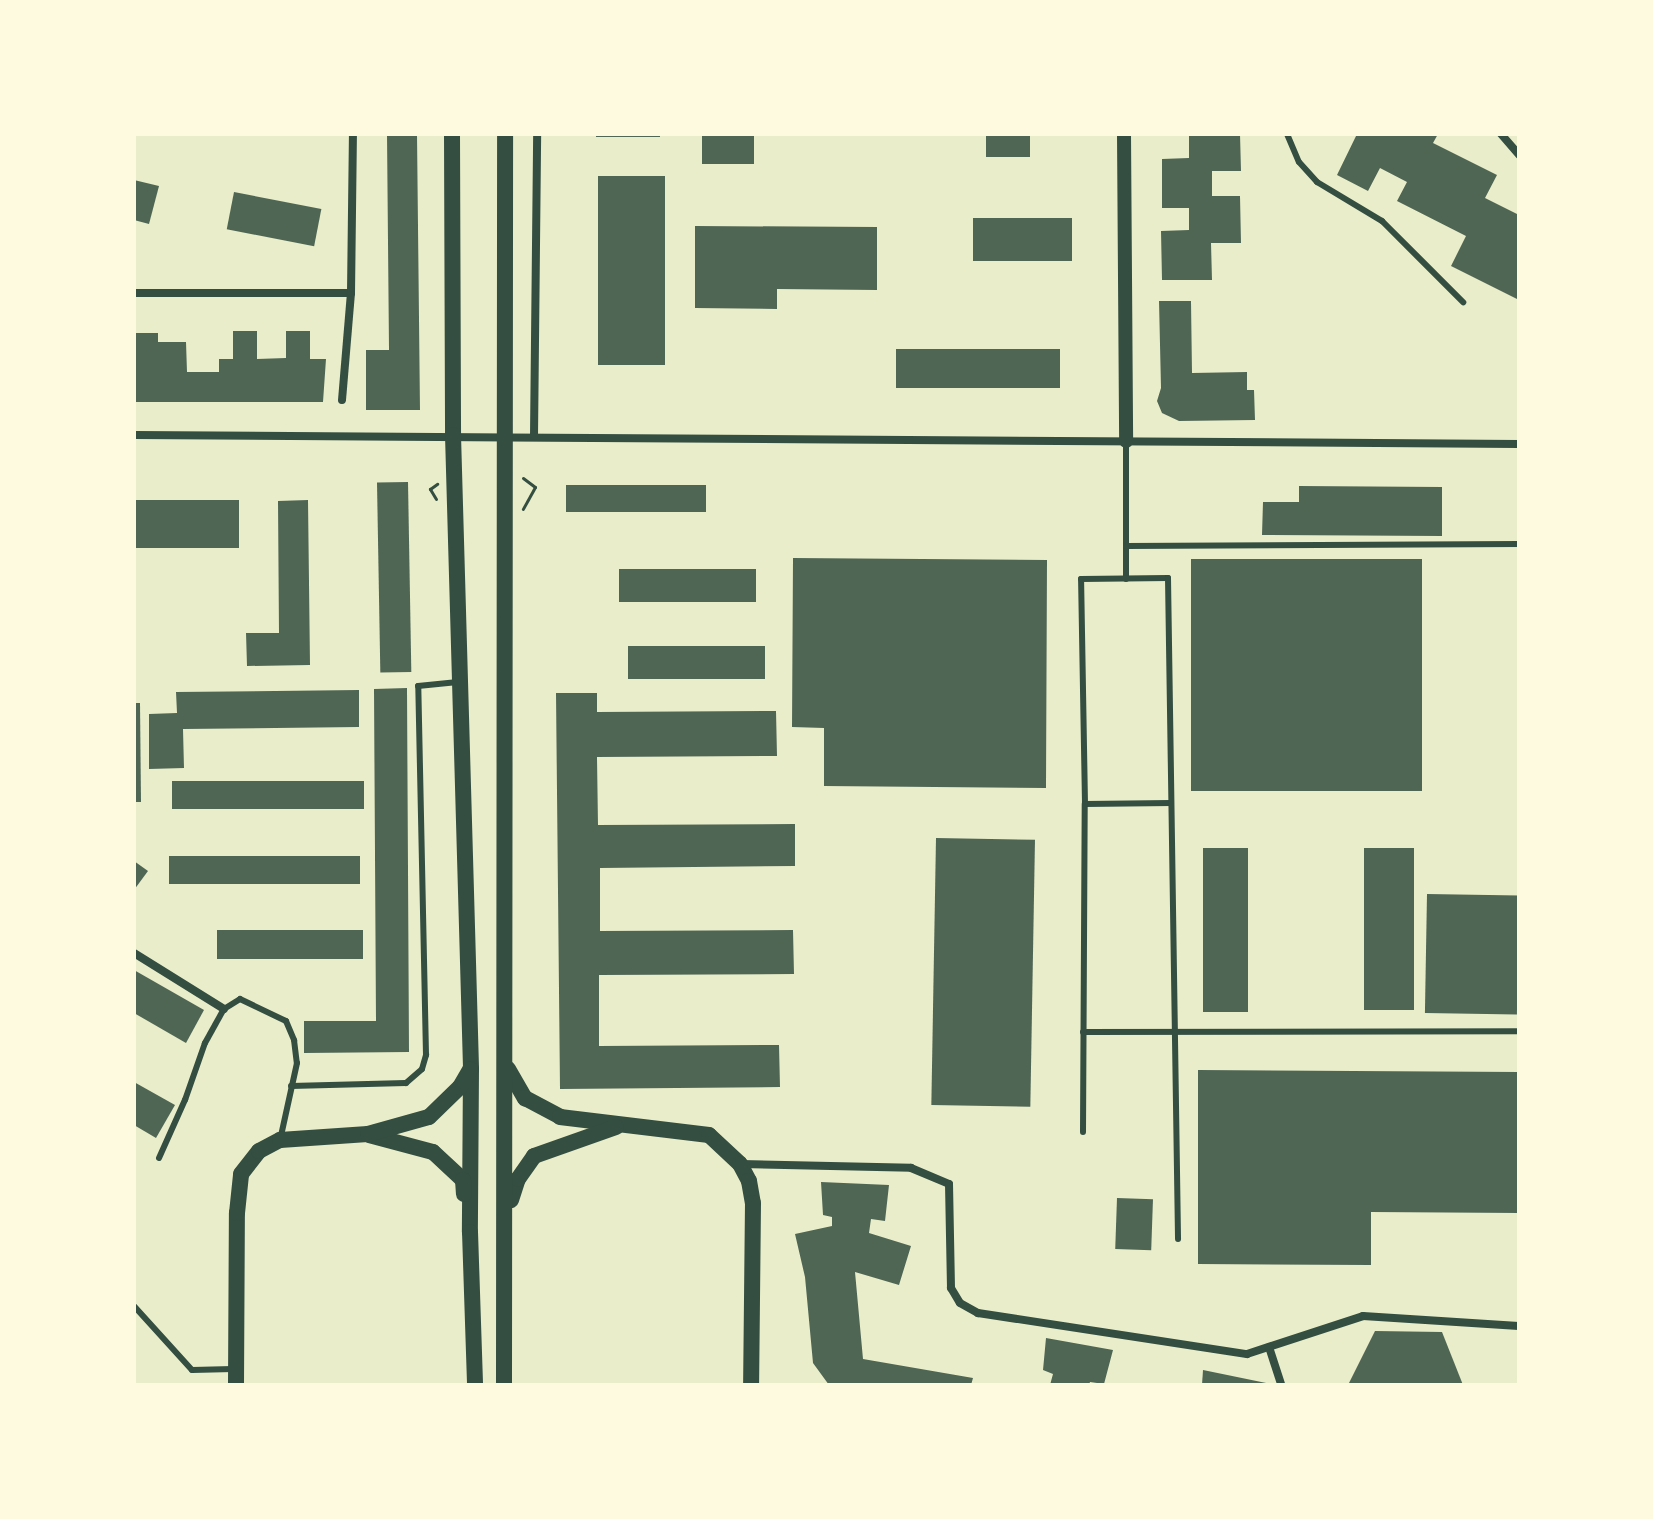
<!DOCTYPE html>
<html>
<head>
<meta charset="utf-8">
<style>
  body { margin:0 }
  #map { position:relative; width:1653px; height:1519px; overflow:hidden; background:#e9edc9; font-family:Georgia,serif }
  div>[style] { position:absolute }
  .building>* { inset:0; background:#4f6655; transform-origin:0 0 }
  .path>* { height:3px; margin:-1.5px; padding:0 1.5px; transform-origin:1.5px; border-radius:1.5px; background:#344e41 }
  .service>* { height:6px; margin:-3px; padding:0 3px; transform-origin:3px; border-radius:3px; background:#344e41 }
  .minor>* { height:8px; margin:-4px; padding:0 4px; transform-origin:4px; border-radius:4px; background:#344e41 }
  .tertiary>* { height:14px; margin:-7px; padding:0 7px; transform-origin:7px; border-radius:7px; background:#344e41 }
  .secondary>* { height:16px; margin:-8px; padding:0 8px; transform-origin:8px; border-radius:8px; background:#344e41 }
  span { translate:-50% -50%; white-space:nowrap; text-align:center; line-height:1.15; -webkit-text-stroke:8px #fefae0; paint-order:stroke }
  .frame { position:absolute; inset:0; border:136px solid #fefae0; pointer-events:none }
</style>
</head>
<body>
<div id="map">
  <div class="building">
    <i style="clip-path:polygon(387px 134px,417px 134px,420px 410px,366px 410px,366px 350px,389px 350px)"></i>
    <i style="left:596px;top:134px;width:64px;height:3px"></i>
    <i style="left:702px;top:134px;width:52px;height:30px"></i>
    <i style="left:986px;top:134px;width:44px;height:23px"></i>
    <i style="clip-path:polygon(1189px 134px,1240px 134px,1241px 171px,1212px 171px,1212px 196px,1240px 196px,1241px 243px,1211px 243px,1212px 280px,1162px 280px,1161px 231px,1189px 230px,1189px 208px,1162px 208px,1162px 159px,1189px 158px)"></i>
    <i style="clip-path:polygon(1357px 134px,1438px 134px,1433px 143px,1497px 175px,1485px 198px,1519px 215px,1519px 300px,1451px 266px,1466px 236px,1397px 201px,1407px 182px,1380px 168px,1368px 191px,1337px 175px)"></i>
    <i style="left:598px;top:176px;width:67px;height:189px"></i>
    <i style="clip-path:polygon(134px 180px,159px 186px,149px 224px,134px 220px)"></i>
    <i style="left:234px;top:192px;width:89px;height:38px;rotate:11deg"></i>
    <i style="left:973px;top:218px;width:99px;height:43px"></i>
    <i style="clip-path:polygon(695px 226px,877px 227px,877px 290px,777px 289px,777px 309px,695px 308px)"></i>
    <i style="clip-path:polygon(1159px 301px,1191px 301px,1192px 373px,1247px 372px,1247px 390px,1254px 390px,1255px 420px,1179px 421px,1162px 413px,1157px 401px,1161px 388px)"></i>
    <i style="clip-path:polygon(233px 331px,257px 331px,257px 359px,286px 358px,286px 331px,310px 331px,310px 359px,326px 359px,323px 402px,134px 402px,134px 333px,158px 333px,158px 342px,186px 342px,187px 372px,219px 372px,219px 359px,233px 359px)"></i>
    <i style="left:896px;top:349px;width:164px;height:39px"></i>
    <i style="left:408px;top:482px;width:190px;height:31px;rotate:89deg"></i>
    <i style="left:566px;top:485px;width:140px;height:27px"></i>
    <i style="clip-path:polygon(1299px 486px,1442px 487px,1442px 536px,1262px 535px,1263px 502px,1299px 502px)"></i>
    <i style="left:134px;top:500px;width:105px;height:48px"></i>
    <i style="clip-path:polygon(308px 500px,310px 665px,247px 666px,246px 633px,279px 633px,278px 501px)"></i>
    <i style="clip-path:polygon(793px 558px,1047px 560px,1046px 788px,824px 786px,824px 728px,792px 727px)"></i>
    <i style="left:1191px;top:559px;width:231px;height:232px"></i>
    <i style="left:619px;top:569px;width:137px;height:33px"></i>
    <i style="left:628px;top:646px;width:137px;height:33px"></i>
    <i style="clip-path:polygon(407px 688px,409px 1052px,304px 1053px,304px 1021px,376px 1021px,374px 689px)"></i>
    <i style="clip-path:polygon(359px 690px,359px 727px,183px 729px,184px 768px,149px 769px,149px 714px,177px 713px,176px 692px)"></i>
    <i style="clip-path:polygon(556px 693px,597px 693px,597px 712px,776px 711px,777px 756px,597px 757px,598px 825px,795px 824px,795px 866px,600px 868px,600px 931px,793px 930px,794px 974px,599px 975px,599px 1046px,779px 1045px,780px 1087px,560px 1089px)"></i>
    <i style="clip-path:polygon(134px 703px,140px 703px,141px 802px,134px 802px)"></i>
    <i style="left:364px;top:781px;width:28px;height:192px;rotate:90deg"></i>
    <i style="left:936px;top:838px;width:99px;height:267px;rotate:1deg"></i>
    <i style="left:1203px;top:848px;width:45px;height:164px"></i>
    <i style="left:1364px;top:848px;width:50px;height:162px"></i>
    <i style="left:360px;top:856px;width:28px;height:191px;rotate:90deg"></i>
    <i style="clip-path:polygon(134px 861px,148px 871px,134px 890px)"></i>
    <i style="left:1427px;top:894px;width:92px;height:119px;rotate:1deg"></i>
    <i style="left:363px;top:930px;width:29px;height:146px;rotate:90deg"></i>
    <i style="clip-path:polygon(134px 970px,204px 1010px,186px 1043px,134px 1013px)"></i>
    <i style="clip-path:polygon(1198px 1070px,1519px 1072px,1519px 1213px,1371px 1212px,1371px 1265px,1198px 1264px)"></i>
    <i style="clip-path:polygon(134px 1082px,175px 1105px,156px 1138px,134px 1125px)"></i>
    <i style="clip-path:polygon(821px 1182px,889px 1185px,885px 1221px,871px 1219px,869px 1233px,911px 1246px,899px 1285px,855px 1272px,863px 1359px,973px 1378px,971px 1385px,829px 1385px,813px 1363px,805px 1277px,795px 1234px,832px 1226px,832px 1217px,823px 1215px)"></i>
    <i style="left:1117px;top:1198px;width:36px;height:51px;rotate:2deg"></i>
    <i style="clip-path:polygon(1375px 1331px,1442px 1332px,1463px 1385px,1348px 1385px)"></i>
    <i style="clip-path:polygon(1046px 1338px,1113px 1350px,1104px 1384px,1090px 1382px,1089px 1385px,1050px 1385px,1053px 1374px,1043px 1370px)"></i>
    <i style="clip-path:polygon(1203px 1370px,1271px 1384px,1270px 1385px,1202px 1385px)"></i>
  </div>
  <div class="path">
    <i style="left:523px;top:478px;width:15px;rotate:37deg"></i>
    <i style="left:535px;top:487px;width:25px;rotate:119deg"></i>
    <i style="left:436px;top:499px;width:12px;rotate:-121deg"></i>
    <i style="left:430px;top:489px;width:9px;rotate:-36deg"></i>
  </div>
  <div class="service">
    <i style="left:1287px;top:134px;width:30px;rotate:67deg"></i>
    <i style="left:1299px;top:162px;width:27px;rotate:48deg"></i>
    <i style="left:1317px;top:182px;width:76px;rotate:31deg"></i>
    <i style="left:1382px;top:221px;width:115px;rotate:45deg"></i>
    <i style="left:1126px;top:441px;width:138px;rotate:90deg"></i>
    <i style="left:1126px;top:546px;width:393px;rotate:-0.3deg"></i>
    <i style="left:1171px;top:803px;width:86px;rotate:179.3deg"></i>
    <i style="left:1085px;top:804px;width:225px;rotate:-91deg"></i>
    <i style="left:1081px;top:579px;width:87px;rotate:-0.7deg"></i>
    <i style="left:1168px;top:578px;width:661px;rotate:89.13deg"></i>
    <i style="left:1083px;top:1032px;width:436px;rotate:-0.1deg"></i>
    <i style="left:291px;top:1086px;width:115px;rotate:-1.5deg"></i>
    <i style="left:406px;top:1083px;width:21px;rotate:-41deg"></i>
    <i style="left:422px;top:1069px;width:15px;rotate:-74deg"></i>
    <i style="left:426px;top:1055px;width:369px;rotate:-91.2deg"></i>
    <i style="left:418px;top:686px;width:40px;rotate:-5.7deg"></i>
    <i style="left:1083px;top:1132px;width:328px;rotate:-89.7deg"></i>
    <i style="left:159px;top:1158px;width:64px;rotate:-65.9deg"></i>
    <i style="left:185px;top:1100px;width:60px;rotate:-70.7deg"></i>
    <i style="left:205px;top:1043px;width:39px;rotate:-61deg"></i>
    <i style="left:224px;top:1009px;width:19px;rotate:-32deg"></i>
    <i style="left:240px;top:999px;width:51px;rotate:25.6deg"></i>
    <i style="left:286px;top:1021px;width:21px;rotate:67deg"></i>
    <i style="left:294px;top:1040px;width:23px;rotate:83deg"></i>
    <i style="left:297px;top:1063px;width:75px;rotate:102.4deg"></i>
    <i style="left:134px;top:1306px;width:86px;rotate:47.8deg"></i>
    <i style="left:192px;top:1370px;width:41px;rotate:-1.4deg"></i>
  </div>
  <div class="minor">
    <i style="left:1501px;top:134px;width:28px;rotate:49deg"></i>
    <i style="left:134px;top:293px;width:217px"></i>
    <i style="left:342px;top:400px;width:107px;rotate:-85.2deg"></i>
    <i style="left:351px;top:293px;width:159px;rotate:-89.3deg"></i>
    <i style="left:134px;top:435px;width:1385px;rotate:0.37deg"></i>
    <i style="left:534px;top:436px;width:302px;rotate:-89.4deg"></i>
    <i style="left:134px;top:953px;width:106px;rotate:31.9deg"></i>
    <i style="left:741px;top:1164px;width:170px;rotate:1.3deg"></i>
    <i style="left:911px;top:1168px;width:41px;rotate:22.8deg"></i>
    <i style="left:949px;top:1184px;width:104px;rotate:88.9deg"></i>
    <i style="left:951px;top:1288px;width:17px;rotate:59deg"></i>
    <i style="left:960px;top:1303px;width:21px;rotate:29deg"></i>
    <i style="left:978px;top:1313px;width:272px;rotate:8.7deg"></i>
    <i style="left:1247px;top:1354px;width:122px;rotate:-18.1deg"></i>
    <i style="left:1363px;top:1316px;width:156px;rotate:3.7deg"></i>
    <i style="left:1269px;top:1347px;width:40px;rotate:72deg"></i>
  </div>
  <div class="tertiary">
    <i style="left:1124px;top:134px;width:307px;rotate:89.6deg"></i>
  </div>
  <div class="secondary">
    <i style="left:452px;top:134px;width:301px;rotate:89.8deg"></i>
    <i style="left:453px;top:435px;width:634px;rotate:88.37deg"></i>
    <i style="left:471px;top:1069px;width:163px;rotate:90.4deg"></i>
    <i style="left:470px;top:1232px;width:153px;rotate:88.1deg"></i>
    <i style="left:508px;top:1069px;width:34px;rotate:60deg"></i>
    <i style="left:525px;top:1098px;width:40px;rotate:28deg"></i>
    <i style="left:560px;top:1117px;width:150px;rotate:6.9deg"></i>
    <i style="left:709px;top:1135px;width:42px;rotate:43.1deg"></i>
    <i style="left:740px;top:1164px;width:19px;rotate:62deg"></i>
    <i style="left:749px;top:1181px;width:22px;rotate:80deg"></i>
    <i style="left:753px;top:1203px;width:182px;rotate:90.6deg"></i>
    <i style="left:369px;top:1135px;width:66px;rotate:14.9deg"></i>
    <i style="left:433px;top:1152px;width:41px;rotate:43deg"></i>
    <i style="left:463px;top:1180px;width:14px;rotate:86deg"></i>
    <i style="left:511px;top:1200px;width:22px;rotate:-72deg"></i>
    <i style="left:518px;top:1179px;width:28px;rotate:-55deg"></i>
    <i style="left:534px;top:1156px;width:87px;rotate:-19.5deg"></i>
    <i style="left:236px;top:1385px;width:172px;rotate:-89.7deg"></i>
    <i style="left:237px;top:1213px;width:39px;rotate:-84deg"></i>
    <i style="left:241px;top:1174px;width:29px;rotate:-52deg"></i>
    <i style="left:259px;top:1151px;width:24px;rotate:-28deg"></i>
    <i style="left:280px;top:1140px;width:88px;rotate:-3.9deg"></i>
    <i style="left:368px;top:1134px;width:63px;rotate:-15.6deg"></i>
    <i style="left:429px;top:1117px;width:43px;rotate:-44.1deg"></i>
    <i style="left:460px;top:1087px;width:20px;rotate:-60deg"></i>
    <i style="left:504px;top:1385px;width:1251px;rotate:-89.95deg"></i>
  </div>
  <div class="frame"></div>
</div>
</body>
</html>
